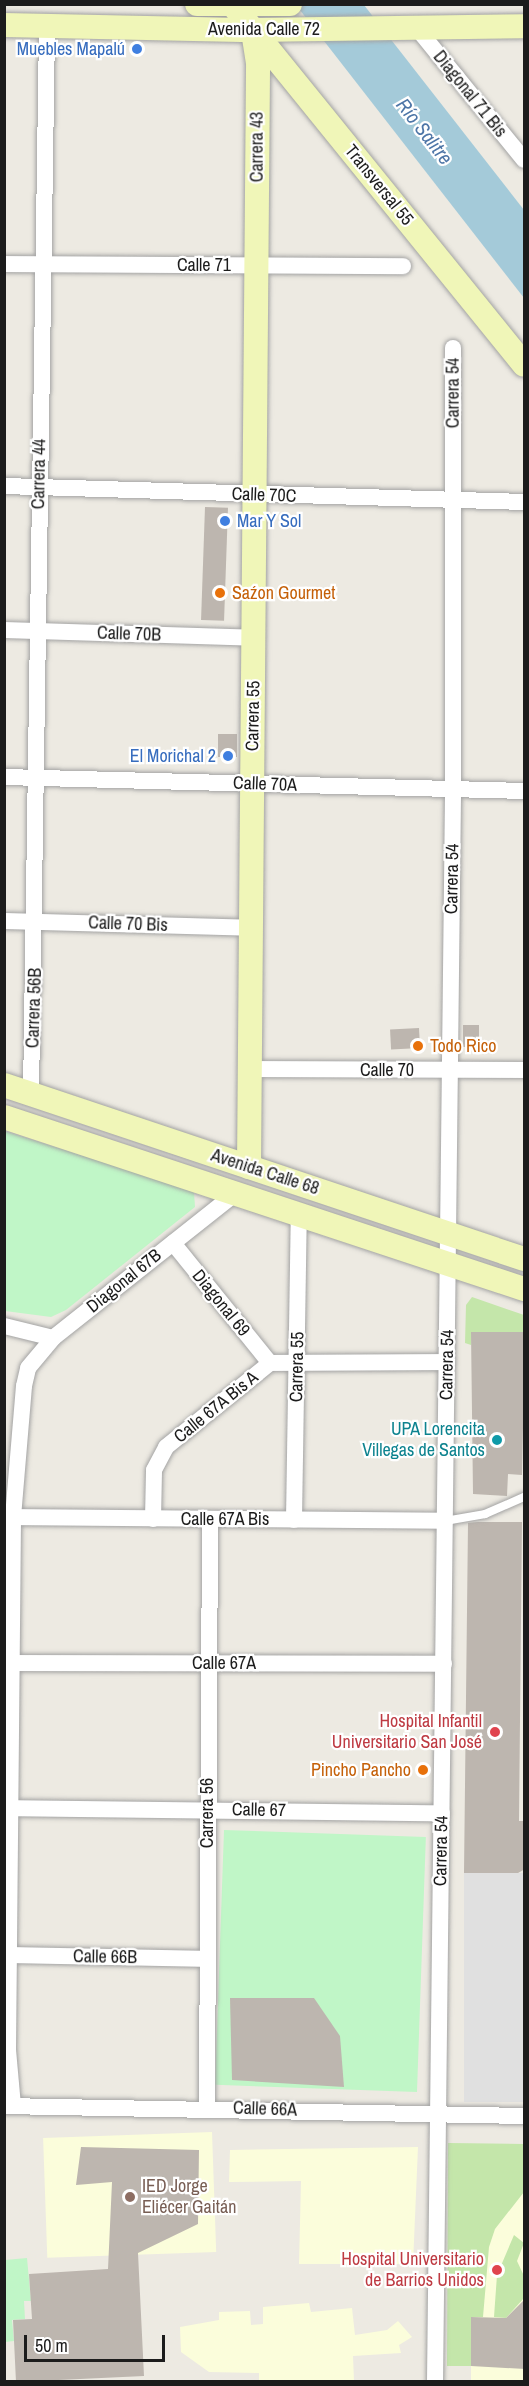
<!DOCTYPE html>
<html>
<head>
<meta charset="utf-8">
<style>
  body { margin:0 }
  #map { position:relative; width:529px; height:2386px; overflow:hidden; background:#edeae2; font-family:"Archivo Narrow",sans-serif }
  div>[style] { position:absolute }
  .education>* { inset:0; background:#fbfddb; transform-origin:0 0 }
  .grass>* { inset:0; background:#c4e6aa }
  .park>* { inset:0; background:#c0f6c7; transform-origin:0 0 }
  .parking>* { inset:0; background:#e0e0e0; transform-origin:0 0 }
  .water>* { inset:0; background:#a4cad9 }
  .building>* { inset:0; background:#bdb6af; transform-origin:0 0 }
  .roads { filter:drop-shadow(0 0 2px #a3a3a3) drop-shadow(0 0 2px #a3a3a3) }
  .lane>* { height:8px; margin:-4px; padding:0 4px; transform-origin:4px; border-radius:4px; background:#fff }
  .street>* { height:16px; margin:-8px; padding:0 8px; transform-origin:8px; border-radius:8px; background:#fff }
  .secondary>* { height:24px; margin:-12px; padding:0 12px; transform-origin:12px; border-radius:12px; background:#f0f6b8 }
  .dots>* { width:16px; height:16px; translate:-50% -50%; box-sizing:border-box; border:3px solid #fff; border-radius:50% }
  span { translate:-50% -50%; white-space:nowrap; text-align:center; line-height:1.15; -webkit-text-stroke:4.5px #fff; paint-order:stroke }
  .street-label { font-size:18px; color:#1c1c1c }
  .shop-label { font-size:18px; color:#366cbe }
  .right { translate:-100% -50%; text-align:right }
  .left { translate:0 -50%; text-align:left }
  .food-label { font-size:18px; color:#c56008 }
  .culture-label { font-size:18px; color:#0d838f }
  .health-label { font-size:18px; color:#be3a42 }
  .education-label { font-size:18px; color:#785e54 }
  .water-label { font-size:20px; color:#4e76a7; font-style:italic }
  .frame { position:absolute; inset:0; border:6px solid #1c1c1c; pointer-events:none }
  .scale { position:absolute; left:24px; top:2335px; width:141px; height:27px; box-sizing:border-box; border:3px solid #1c1c1c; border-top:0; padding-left:8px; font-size:18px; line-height:21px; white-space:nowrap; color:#1c1c1c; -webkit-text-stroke:4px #fff; paint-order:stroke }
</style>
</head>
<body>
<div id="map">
  <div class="education">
    <i style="left:212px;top:2132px;width:120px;height:169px;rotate:88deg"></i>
    <i style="clip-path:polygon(418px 2147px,413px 2264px,299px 2264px,301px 2181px,229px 2182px,230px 2150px)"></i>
    <i style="clip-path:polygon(524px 2174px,524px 2381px,471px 2382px,471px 2260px)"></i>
    <i style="clip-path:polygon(309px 2303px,311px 2312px,352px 2308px,355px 2335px,387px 2330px,398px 2321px,412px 2337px,399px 2345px,401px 2353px,353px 2356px,354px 2381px,259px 2381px,259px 2373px,209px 2372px,181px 2352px,180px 2327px,219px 2320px,219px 2312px,250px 2311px,251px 2325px,263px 2324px,263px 2307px)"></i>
  </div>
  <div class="grass">
    <i style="clip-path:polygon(472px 1297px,524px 1315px,524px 1332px,472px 1332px,471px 1345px,465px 1343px,466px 1305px)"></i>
    <i style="clip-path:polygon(448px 2143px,524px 2144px,524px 2192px,495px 2229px,489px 2247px,483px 2317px,471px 2317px,471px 2366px,447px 2366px)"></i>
    <i style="clip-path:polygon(514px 2235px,524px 2243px,517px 2261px,524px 2276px,524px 2298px,506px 2318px,494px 2317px,497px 2275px)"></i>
  </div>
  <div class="park">
    <i style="clip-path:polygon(4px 1131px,186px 1188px,194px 1192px,195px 1207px,66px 1310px,51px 1317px,5px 1311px)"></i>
    <i style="left:224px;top:1830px;width:202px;height:255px;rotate:2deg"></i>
    <i style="clip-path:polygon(27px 2258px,31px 2301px,24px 2301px,25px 2319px,12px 2320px,14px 2341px,5px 2342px,5px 2260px)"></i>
  </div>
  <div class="parking">
    <i style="left:464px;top:1873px;width:60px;height:229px"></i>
  </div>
  <div class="water">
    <i style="clip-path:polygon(296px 5px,364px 5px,524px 210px,524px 298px)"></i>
  </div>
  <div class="building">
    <i style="left:205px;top:507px;width:23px;height:113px;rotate:2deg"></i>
    <i style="left:218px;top:734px;width:19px;height:23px"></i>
    <i style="left:463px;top:1025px;width:16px;height:22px"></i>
    <i style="left:419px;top:1028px;width:20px;height:29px;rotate:87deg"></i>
    <i style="clip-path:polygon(471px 1332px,525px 1332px,522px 1475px,508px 1474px,507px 1496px,473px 1494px)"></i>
    <i style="clip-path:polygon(477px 1522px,522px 1522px,519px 1821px,525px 1821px,525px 1869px,518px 1873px,464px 1873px,468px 1523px)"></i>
    <i style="clip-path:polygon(230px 1998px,314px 1998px,340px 2036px,344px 2087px,232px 2080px)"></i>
    <i style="clip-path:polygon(81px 2147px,199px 2150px,198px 2224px,138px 2253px,144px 2376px,16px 2382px,13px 2320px,32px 2319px,29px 2274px,108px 2269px,112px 2182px,76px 2185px)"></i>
    <i style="clip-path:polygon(525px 2299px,525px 2369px,471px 2366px,471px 2317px,506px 2318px)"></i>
  </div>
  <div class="roads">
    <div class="lane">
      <i style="left:445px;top:1521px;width:41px;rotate:-9.9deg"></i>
      <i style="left:485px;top:1514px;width:43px;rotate:-23.6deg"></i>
    </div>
    <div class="street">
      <i style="left:416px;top:27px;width:171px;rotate:50.9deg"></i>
      <i style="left:4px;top:264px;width:399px;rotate:0.3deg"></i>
      <i style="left:4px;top:486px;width:520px;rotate:1.76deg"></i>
      <i style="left:4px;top:630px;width:250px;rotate:1.8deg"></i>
      <i style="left:4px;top:777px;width:520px;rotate:1.54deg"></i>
      <i style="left:4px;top:921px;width:247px;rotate:1.6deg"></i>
      <i style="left:250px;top:1069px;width:274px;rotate:0.2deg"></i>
      <i style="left:31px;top:1094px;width:1068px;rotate:-89.14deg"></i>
      <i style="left:173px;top:1243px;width:154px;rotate:51.1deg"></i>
      <i style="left:4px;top:1326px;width:50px;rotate:13.8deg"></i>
      <i style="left:4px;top:1517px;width:441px;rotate:0.5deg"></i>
      <i style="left:153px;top:1519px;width:49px;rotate:-88.8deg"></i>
      <i style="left:154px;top:1470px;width:26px;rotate:-62deg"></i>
      <i style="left:166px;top:1447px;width:134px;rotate:-38.9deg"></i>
      <i style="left:270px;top:1363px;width:177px;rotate:-0.3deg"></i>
      <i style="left:294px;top:1520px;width:305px;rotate:-89.1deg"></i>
      <i style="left:4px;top:1663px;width:440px;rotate:0.1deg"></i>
      <i style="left:4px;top:1808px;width:438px;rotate:0.7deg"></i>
      <i style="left:4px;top:1955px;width:201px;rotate:1.1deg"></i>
      <i style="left:4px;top:2106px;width:520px;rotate:1.1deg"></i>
      <i style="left:13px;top:2106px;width:56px;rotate:-95.1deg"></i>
      <i style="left:8px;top:2050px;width:533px;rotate:-89.46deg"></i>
      <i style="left:13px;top:1517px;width:131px;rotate:-85.2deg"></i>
      <i style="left:24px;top:1386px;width:18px;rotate:-77deg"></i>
      <i style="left:28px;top:1368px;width:39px;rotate:-50deg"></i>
      <i style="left:53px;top:1338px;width:232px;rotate:-38.4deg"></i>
      <i style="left:207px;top:2107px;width:588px;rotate:-89.71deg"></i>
      <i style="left:435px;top:2382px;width:1593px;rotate:-89.35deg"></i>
      <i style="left:453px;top:789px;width:441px;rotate:-90deg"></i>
    </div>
    <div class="secondary">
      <i style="left:197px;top:4px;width:93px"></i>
      <i style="left:232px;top:4px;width:464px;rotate:51deg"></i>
      <i style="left:4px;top:25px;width:249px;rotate:1.2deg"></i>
      <i style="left:253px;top:30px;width:271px;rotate:-0.8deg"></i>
      <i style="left:4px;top:1085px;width:548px;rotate:18.5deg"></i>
      <i style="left:4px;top:1117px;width:548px;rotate:18.3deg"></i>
      <i style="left:249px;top:1167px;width:1104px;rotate:-89.53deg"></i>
      <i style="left:258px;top:63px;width:33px;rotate:-99deg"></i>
    </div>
  </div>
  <div class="dots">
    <i style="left:137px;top:49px;background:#3f7fe0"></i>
    <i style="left:225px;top:521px;background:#3f7fe0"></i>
    <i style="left:220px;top:593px;background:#e8710a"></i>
    <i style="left:228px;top:756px;background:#3f7fe0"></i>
    <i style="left:418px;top:1046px;background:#e8710a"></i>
    <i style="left:497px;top:1440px;background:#0f9aa8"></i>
    <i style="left:495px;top:1732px;background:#e0444e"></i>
    <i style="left:423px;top:1770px;background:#e8710a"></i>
    <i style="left:130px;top:2197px;background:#8d6e63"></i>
    <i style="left:497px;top:2270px;background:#e0444e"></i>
  </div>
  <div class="street-label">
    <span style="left:264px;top:29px">Avenida Calle 72</span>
    <span style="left:470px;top:94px;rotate:51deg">Diagonal 71 Bis</span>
    <span style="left:257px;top:147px;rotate:-90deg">Carrera 43</span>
    <span style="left:379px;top:185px;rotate:51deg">Transversal 55</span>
    <span style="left:204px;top:265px">Calle 71</span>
    <span style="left:453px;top:393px;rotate:-90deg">Carrera 54</span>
    <span style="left:39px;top:474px;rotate:-89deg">Carrera 44</span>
    <span style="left:264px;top:495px;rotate:2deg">Calle 70C</span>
    <span style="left:129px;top:634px;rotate:2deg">Calle 70B</span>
    <span style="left:253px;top:716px;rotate:-89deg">Carrera 55</span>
    <span style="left:265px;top:784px;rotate:2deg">Calle 70A</span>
    <span style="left:452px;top:879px;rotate:-89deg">Carrera 54</span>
    <span style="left:128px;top:924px;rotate:2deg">Calle 70 Bis</span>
    <span style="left:34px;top:1008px;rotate:-88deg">Carrera 56B</span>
    <span style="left:387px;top:1070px">Calle 70</span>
    <span style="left:265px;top:1172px;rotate:18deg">Avenida Calle 68</span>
    <span style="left:124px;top:1281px;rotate:-39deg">Diagonal 67B</span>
    <span style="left:221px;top:1303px;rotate:51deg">Diagonal 69</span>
    <span style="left:447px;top:1365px;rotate:-89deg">Carrera 54</span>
    <span style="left:297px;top:1367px;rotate:-89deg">Carrera 55</span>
    <span style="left:216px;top:1407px;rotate:-39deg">Calle 67A Bis A</span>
    <span style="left:225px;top:1519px">Calle 67A Bis</span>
    <span style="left:224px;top:1663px">Calle 67A</span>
    <span style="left:259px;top:1810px;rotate:1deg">Calle 67</span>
    <span style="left:207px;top:1813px;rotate:-90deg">Carrera 56</span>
    <span style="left:441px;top:1851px;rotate:-89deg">Carrera 54</span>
    <span style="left:105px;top:1957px;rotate:1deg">Calle 66B</span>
    <span style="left:265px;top:2109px;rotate:2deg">Calle 66A</span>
  </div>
  <div class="shop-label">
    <span class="right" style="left:125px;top:49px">Muebles Mapalú</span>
    <span class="left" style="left:237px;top:521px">Mar Y Sol</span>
    <span class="right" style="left:216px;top:756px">El Morichal 2</span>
  </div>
  <div class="food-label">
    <span class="left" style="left:232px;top:593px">Saźon Gourmet</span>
    <span class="left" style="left:430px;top:1046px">Todo Rico</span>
    <span class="right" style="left:411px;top:1770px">Pincho Pancho</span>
  </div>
  <div class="culture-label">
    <span class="right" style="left:485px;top:1440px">UPA Lorencita<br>Villegas de Santos</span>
  </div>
  <div class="health-label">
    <span class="right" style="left:482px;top:1732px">Hospital Infantil<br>Universitario San José</span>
    <span class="right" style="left:484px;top:2270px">Hospital Universitario<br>de Barrios Unidos</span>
  </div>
  <div class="education-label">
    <span class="left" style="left:142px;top:2197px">IED Jorge<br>Eliécer Gaitán</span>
  </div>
  <div class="water-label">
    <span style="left:425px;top:131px;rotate:52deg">Río Salitre</span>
  </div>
  <div class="frame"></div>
  <div class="scale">50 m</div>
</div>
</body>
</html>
